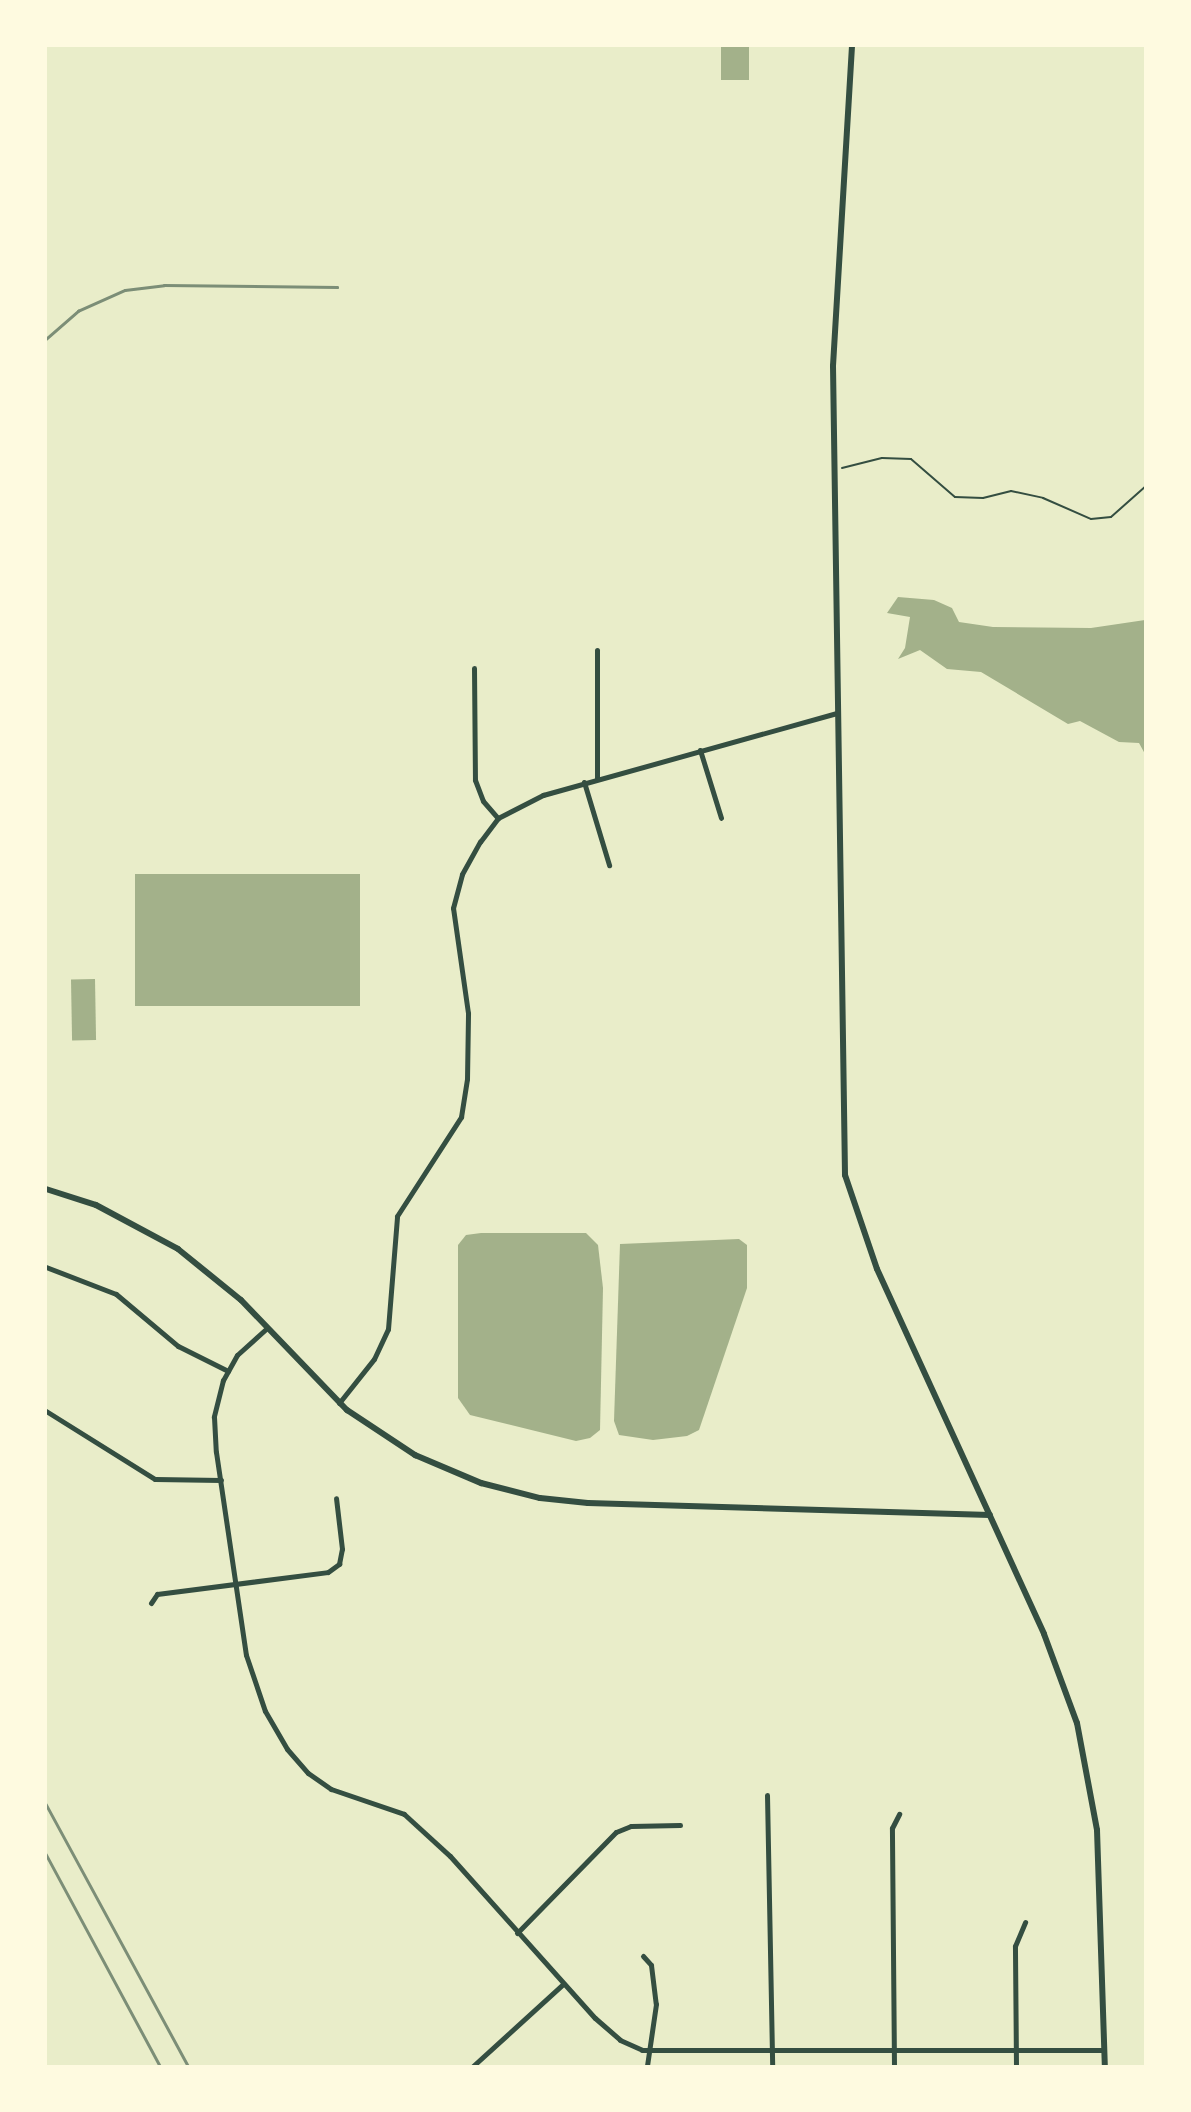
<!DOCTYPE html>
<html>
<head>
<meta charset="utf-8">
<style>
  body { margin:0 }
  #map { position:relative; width:1191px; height:2112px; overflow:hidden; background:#e9edc9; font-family:Overpass,sans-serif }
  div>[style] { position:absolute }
  .water>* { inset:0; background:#a3b18a; transform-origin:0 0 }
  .path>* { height:2px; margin:-1px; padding:0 1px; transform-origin:1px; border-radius:1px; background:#344e41 }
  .minor>* { height:5px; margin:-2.5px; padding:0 2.5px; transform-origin:2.5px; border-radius:2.5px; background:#344e41 }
  .tertiary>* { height:6px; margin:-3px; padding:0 3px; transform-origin:3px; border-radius:3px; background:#344e41 }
  .rail>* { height:2.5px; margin:-1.25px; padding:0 1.25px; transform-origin:1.25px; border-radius:1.25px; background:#7c8e77 }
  span { translate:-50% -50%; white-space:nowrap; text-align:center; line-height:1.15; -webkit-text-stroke:5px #fefae0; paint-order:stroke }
  .frame { position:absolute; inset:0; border:47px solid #fefae0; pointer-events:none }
</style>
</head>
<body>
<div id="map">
  <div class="water">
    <i style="left:721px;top:46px;width:28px;height:34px"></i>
    <i style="clip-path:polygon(898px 597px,934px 600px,952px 608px,959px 622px,993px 627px,1091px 628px,1145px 620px,1145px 754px,1139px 743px,1119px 742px,1080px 721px,1068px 724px,981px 672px,947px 669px,920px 650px,898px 659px,905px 648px,910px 617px,887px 613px)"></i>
    <i style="left:135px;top:874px;width:225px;height:132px"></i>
    <i style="left:95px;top:979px;width:61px;height:24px;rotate:89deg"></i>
    <i style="clip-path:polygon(481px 1233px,586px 1233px,598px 1245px,603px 1288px,600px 1430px,590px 1438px,576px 1441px,470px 1415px,458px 1398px,458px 1245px,466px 1235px)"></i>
    <i style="clip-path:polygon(739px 1239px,747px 1245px,747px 1288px,699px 1430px,687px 1436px,653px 1440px,619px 1435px,614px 1421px,620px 1244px)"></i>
  </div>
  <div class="path">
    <i style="left:842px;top:468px;width:41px;rotate:-14deg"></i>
    <i style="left:882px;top:458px;width:29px;rotate:2deg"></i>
    <i style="left:911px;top:459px;width:58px;rotate:40.8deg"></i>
    <i style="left:955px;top:497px;width:28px;rotate:2deg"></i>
    <i style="left:983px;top:498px;width:29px;rotate:-14deg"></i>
    <i style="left:1011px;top:491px;width:33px;rotate:12deg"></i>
    <i style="left:1043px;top:498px;width:52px;rotate:23.6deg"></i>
    <i style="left:1091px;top:519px;width:20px;rotate:-6deg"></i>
    <i style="left:1111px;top:517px;width:47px;rotate:-41.5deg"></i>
  </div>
  <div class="minor">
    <i style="left:474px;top:668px;width:112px;rotate:89.5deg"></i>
    <i style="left:475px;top:780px;width:22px;rotate:69deg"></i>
    <i style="left:483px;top:801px;width:23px;rotate:49deg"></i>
    <i style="left:700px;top:750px;width:71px;rotate:72.8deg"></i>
    <i style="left:597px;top:778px;width:128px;rotate:-90deg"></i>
    <i style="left:584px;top:782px;width:87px;rotate:73.2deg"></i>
    <i style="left:46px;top:1267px;width:75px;rotate:21.1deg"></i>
    <i style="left:116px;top:1294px;width:81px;rotate:40deg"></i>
    <i style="left:178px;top:1346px;width:56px;rotate:26.6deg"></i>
    <i style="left:267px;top:1328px;width:40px;rotate:138deg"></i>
    <i style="left:237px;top:1355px;width:29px;rotate:119deg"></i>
    <i style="left:223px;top:1380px;width:38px;rotate:104deg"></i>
    <i style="left:214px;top:1417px;width:35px;rotate:87deg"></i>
    <i style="left:216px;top:1452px;width:205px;rotate:81.6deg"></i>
    <i style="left:246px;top:1655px;width:59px;rotate:71.3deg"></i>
    <i style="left:265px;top:1711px;width:44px;rotate:59.9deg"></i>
    <i style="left:287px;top:1749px;width:32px;rotate:49deg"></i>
    <i style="left:308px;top:1773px;width:28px;rotate:35deg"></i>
    <i style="left:331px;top:1789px;width:77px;rotate:18.9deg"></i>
    <i style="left:404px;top:1814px;width:62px;rotate:42.4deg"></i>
    <i style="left:450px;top:1856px;width:217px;rotate:48.2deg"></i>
    <i style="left:595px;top:2018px;width:33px;rotate:41deg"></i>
    <i style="left:620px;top:2040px;width:24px;rotate:24deg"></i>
    <i style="left:642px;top:2050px;width:462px"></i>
    <i style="left:339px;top:1403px;width:56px;rotate:-51.5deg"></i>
    <i style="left:374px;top:1359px;width:33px;rotate:-65deg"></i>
    <i style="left:388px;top:1329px;width:113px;rotate:-85.4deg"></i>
    <i style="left:397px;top:1216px;width:118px;rotate:-57.1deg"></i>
    <i style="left:461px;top:1117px;width:38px;rotate:-81deg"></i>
    <i style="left:467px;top:1079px;width:66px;rotate:-89.1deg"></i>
    <i style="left:468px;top:1013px;width:106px;rotate:-98.1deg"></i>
    <i style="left:453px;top:908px;width:35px;rotate:-75deg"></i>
    <i style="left:462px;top:874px;width:37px;rotate:-61deg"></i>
    <i style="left:480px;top:842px;width:30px;rotate:-53deg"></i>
    <i style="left:498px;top:818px;width:51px;rotate:-27.1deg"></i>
    <i style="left:543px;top:795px;width:305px;rotate:-15.6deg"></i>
    <i style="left:46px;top:1411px;width:128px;rotate:32deg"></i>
    <i style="left:155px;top:1479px;width:66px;rotate:0.9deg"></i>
    <i style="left:151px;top:1603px;width:11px;rotate:-56deg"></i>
    <i style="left:157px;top:1594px;width:172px;rotate:-7.3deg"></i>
    <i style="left:328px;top:1572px;width:14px;rotate:-36deg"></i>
    <i style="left:339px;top:1564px;width:15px;rotate:-79deg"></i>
    <i style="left:342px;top:1549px;width:51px;rotate:-96.7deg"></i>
    <i style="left:767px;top:1795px;width:271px;rotate:88.9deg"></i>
    <i style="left:517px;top:1933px;width:141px;rotate:-45.6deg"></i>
    <i style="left:616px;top:1832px;width:16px;rotate:-22deg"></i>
    <i style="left:631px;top:1826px;width:49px;rotate:-1.2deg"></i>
    <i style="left:643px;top:1956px;width:12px;rotate:48deg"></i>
    <i style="left:651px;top:1965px;width:39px;rotate:83deg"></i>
    <i style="left:656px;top:2004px;width:63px;rotate:98.3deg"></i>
    <i style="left:473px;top:2066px;width:122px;rotate:-42.3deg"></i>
    <i style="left:894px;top:2066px;width:238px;rotate:-90.5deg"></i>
    <i style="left:892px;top:1828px;width:16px;rotate:-63deg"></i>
    <i style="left:1016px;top:2066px;width:120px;rotate:-90.5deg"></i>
    <i style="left:1015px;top:1946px;width:26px;rotate:-67deg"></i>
  </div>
  <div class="tertiary">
    <i style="left:852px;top:46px;width:321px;rotate:93.4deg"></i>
    <i style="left:833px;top:366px;width:809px;rotate:89.15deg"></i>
    <i style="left:845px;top:1175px;width:99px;rotate:71.2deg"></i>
    <i style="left:877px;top:1269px;width:401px;rotate:65.4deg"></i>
    <i style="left:1044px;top:1634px;width:95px;rotate:69.7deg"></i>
    <i style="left:1077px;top:1723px;width:109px;rotate:79.4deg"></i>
    <i style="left:1097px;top:1830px;width:236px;rotate:88.1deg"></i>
    <i style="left:46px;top:1189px;width:52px;rotate:17.7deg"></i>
    <i style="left:96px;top:1205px;width:93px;rotate:28.2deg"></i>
    <i style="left:178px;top:1249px;width:81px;rotate:39deg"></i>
    <i style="left:241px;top:1300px;width:153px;rotate:46.1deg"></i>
    <i style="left:347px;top:1410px;width:82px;rotate:33.5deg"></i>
    <i style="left:415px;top:1455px;width:72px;rotate:23deg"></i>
    <i style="left:481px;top:1483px;width:61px;rotate:14.3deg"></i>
    <i style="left:540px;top:1498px;width:48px;rotate:5.9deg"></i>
    <i style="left:588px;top:1503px;width:402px;rotate:1.7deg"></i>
  </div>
  <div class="rail">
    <i style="left:46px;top:339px;width:43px;rotate:-41.2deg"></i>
    <i style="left:78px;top:311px;width:51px;rotate:-24.1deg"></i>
    <i style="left:125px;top:290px;width:39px;rotate:-7deg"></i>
    <i style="left:164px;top:285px;width:173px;rotate:0.7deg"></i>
    <i style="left:46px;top:1804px;width:298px;rotate:61.5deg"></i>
    <i style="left:46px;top:1854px;width:241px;rotate:61.7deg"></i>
  </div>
  <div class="frame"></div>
</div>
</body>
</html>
